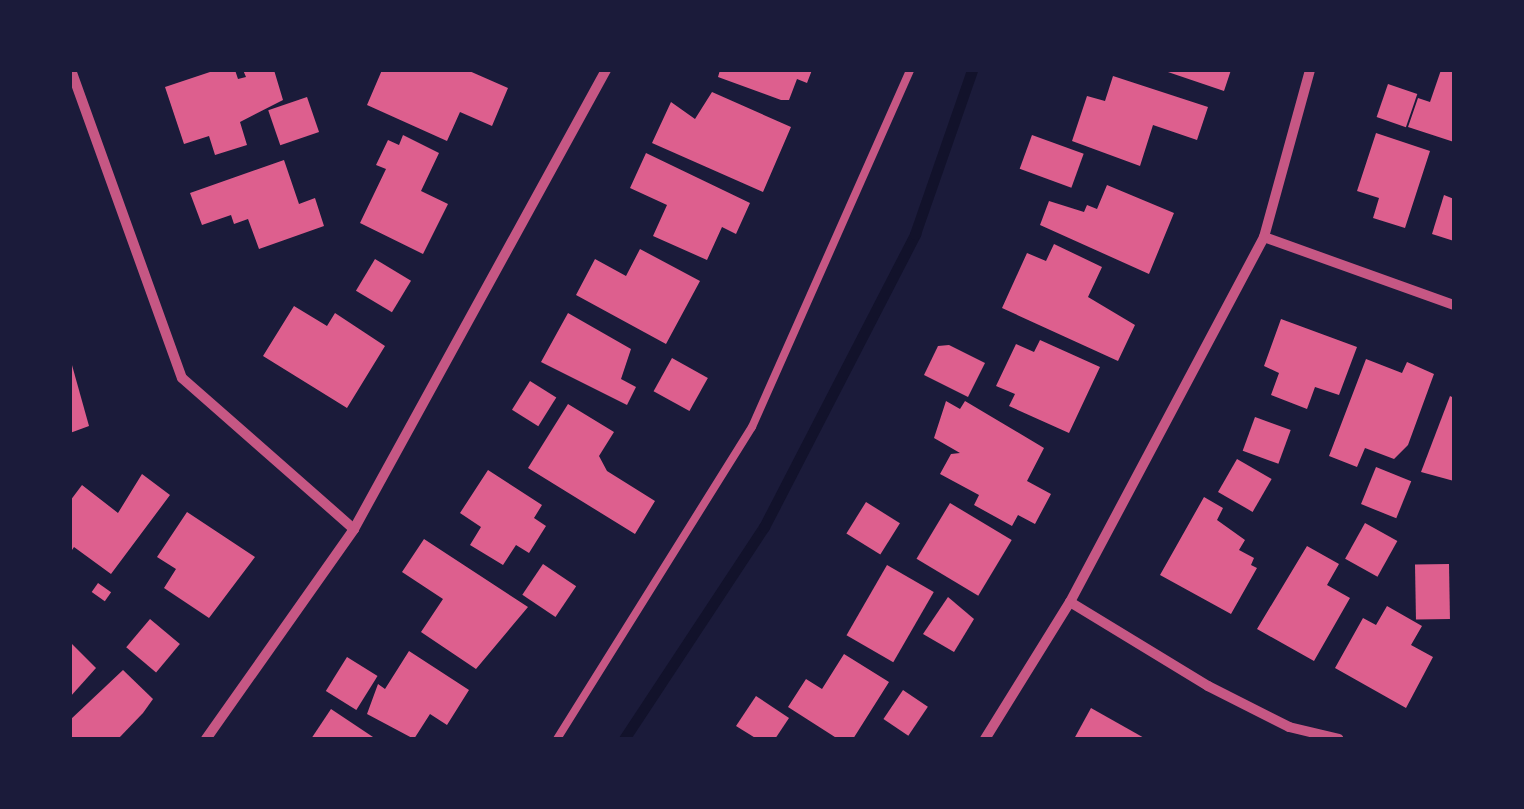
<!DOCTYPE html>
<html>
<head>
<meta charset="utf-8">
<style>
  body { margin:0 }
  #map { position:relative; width:1524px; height:809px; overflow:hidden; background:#1b1b3a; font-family:"Varela Round",sans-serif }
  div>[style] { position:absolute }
  .stream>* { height:11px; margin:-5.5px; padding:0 5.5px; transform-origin:5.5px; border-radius:5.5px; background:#12122b }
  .building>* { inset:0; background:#dd5f8e; transform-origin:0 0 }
  .service>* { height:8px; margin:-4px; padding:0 4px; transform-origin:4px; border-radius:4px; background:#c65784 }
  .minor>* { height:10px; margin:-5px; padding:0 5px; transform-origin:5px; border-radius:5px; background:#c65784 }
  span { translate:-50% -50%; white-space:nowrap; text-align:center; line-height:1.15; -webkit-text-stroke:9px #1b1b3a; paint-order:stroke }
  .frame { position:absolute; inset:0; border:72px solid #1b1b3a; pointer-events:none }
</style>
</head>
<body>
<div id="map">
  <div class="stream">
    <i style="left:624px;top:739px;width:254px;rotate:-56.6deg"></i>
    <i style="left:764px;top:527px;width:330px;rotate:-62.7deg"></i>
    <i style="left:915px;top:234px;width:174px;rotate:-70.8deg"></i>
  </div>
  <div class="building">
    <i style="clip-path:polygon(216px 70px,235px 70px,238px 79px,246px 77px,243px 70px,274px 70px,283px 100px,240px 122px,247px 145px,215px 155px,209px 136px,184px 144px,165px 87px)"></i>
    <i style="clip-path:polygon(382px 70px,467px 70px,508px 88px,492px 126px,460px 112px,447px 141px,367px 105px)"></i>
    <i style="clip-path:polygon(720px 70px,812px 70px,807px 83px,797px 79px,789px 100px,781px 100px,718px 77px)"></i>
    <i style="clip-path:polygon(1162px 70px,1231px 70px,1224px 91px)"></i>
    <i style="clip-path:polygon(1441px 70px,1454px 70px,1454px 142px,1408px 127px,1418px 98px,1430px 102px)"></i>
    <i style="clip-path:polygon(1113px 76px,1208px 107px,1197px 140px,1153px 125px,1140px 166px,1072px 141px,1087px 96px,1105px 101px)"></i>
    <i style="left:1388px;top:84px;width:31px;height:35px;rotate:19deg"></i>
    <i style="clip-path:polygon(712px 92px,791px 127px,763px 192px,652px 143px,671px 102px,695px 119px)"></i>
    <i style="left:307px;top:97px;width:37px;height:41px;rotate:71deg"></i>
    <i style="clip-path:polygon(1376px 133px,1430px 151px,1405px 228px,1373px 218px,1379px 198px,1357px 191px)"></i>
    <i style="clip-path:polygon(403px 135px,439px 153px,421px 191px,448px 204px,423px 254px,360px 223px,386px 169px,376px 165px,388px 140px,399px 145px)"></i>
    <i style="left:1032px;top:135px;width:55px;height:36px;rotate:20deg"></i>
    <i style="clip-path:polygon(646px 153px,750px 203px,736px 234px,722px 227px,707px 260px,653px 236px,667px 205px,630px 188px)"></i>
    <i style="clip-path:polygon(284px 160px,299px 204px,315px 198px,324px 226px,259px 249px,248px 219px,234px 224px,231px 215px,202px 225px,190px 193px)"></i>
    <i style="clip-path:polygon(1107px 185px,1174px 213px,1149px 274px,1040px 225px,1049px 201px,1084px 212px,1087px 205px,1097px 209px)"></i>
    <i style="clip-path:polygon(1444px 195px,1454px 199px,1454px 241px,1432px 234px)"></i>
    <i style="clip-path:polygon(1054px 244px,1102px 267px,1088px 297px,1135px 325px,1118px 361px,1002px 308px,1027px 253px,1046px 261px)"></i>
    <i style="clip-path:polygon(640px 249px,700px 281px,666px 344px,576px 295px,595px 259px,626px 276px)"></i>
    <i style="left:375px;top:259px;width:42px;height:37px;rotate:31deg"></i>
    <i style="clip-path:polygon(294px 306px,327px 326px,335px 313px,385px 346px,347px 408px,263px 356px)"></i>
    <i style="clip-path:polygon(568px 313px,631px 349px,621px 379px,636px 387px,627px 405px,541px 362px)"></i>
    <i style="clip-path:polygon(1281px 319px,1357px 347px,1339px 395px,1315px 387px,1307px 409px,1271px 395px,1279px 373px,1264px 366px)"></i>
    <i style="clip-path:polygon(1040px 340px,1100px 367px,1069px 433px,1009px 406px,1015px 394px,996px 386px,1016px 344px,1034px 352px)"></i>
    <i style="clip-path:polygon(949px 345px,985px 363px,968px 397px,924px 375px,938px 346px)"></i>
    <i style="clip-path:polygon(70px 358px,89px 426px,70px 433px)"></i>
    <i style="left:672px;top:358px;width:41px;height:38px;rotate:29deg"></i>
    <i style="clip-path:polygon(1366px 359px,1402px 373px,1407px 362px,1434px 374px,1408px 445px,1394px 459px,1365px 448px,1357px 467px,1329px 456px)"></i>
    <i style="left:530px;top:381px;width:31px;height:34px;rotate:32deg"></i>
    <i style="clip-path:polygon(1450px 396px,1454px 398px,1454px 481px,1421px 472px)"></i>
    <i style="clip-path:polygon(946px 401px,960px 409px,965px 401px,1044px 448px,1027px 481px,1051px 494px,1035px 524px,1018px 515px,1012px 526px,974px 505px,979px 495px,940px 474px,951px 454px,960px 453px,934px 438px)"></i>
    <i style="clip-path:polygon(568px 404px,614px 432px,599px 456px,607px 471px,655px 501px,635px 534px,528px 468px)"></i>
    <i style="left:1255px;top:417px;width:38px;height:36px;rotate:20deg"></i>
    <i style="left:1237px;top:459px;width:40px;height:38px;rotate:30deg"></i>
    <i style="left:1376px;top:467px;width:38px;height:40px;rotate:22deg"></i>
    <i style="clip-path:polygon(488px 470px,542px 505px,534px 518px,546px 526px,529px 553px,516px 545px,503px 565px,470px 545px,481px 527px,460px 513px)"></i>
    <i style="clip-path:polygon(142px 474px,170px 495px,111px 574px,74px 547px,70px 553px,70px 501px,82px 485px,118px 513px)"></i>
    <i style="clip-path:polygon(1204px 497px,1223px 508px,1217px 520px,1245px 540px,1239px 550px,1254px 558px,1251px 565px,1257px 568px,1231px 614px,1160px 575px)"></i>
    <i style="left:866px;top:502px;width:40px;height:37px;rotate:32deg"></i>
    <i style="left:950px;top:503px;width:72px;height:65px;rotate:31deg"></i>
    <i style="clip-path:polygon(187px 512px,255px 557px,209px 618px,164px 588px,176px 569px,157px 557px)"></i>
    <i style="left:1365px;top:523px;width:37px;height:41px;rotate:29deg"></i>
    <i style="clip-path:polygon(424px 539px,528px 607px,476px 669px,421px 632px,443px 599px,402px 572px)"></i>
    <i style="clip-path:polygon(1307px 546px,1339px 564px,1327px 585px,1350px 598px,1314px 661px,1257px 629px)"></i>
    <i style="left:543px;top:564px;width:40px;height:37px;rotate:34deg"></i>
    <i style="left:1449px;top:564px;width:55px;height:34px;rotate:89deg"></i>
    <i style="left:887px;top:565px;width:54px;height:81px;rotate:30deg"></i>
    <i style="left:98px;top:583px;width:16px;height:11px;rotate:35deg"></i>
    <i style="clip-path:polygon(948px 597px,974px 619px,954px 652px,923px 634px)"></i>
    <i style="clip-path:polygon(1387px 606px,1422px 626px,1411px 645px,1433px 657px,1406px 708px,1335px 668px,1363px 618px,1376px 625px)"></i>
    <i style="left:150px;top:619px;width:39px;height:37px;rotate:40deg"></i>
    <i style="clip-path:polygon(70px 642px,96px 668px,70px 697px)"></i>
    <i style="clip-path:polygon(409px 651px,469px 690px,447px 725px,430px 714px,414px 739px,367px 714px,378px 684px,385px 689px)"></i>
    <i style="clip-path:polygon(844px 654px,889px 682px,853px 739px,838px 739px,788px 707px,806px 679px,822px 689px)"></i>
    <i style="left:347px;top:657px;width:36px;height:40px;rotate:32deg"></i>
    <i style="clip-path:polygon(123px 670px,153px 699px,143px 713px,118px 739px,70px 739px,70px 720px)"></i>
    <i style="left:903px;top:690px;width:30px;height:35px;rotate:34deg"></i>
    <i style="clip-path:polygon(756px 696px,789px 718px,775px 739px,757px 739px,736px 726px)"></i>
    <i style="clip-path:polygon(1091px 708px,1146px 739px,1074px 739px)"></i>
    <i style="clip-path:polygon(331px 709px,376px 739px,311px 739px)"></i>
  </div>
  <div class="service">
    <i style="left:557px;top:739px;width:368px;rotate:-58deg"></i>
    <i style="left:752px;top:427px;width:390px;rotate:-66.1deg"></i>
  </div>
  <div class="minor">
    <i style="left:71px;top:70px;width:327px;rotate:70.2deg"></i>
    <i style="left:182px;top:378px;width:229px;rotate:41.3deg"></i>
    <i style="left:1264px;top:237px;width:202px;rotate:19.7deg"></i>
    <i style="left:1070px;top:602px;width:162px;rotate:31.3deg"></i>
    <i style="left:1208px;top:686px;width:91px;rotate:26.8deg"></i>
    <i style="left:1289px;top:727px;width:51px;rotate:13.5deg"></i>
    <i style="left:206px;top:739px;width:257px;rotate:-54.8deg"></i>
    <i style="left:354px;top:529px;width:524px;rotate:-61.23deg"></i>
    <i style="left:985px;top:739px;width:161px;rotate:-58.2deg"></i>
    <i style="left:1070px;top:602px;width:413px;rotate:-62deg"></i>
    <i style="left:1264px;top:237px;width:173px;rotate:-74.6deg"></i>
  </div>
  <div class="frame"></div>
</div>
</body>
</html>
